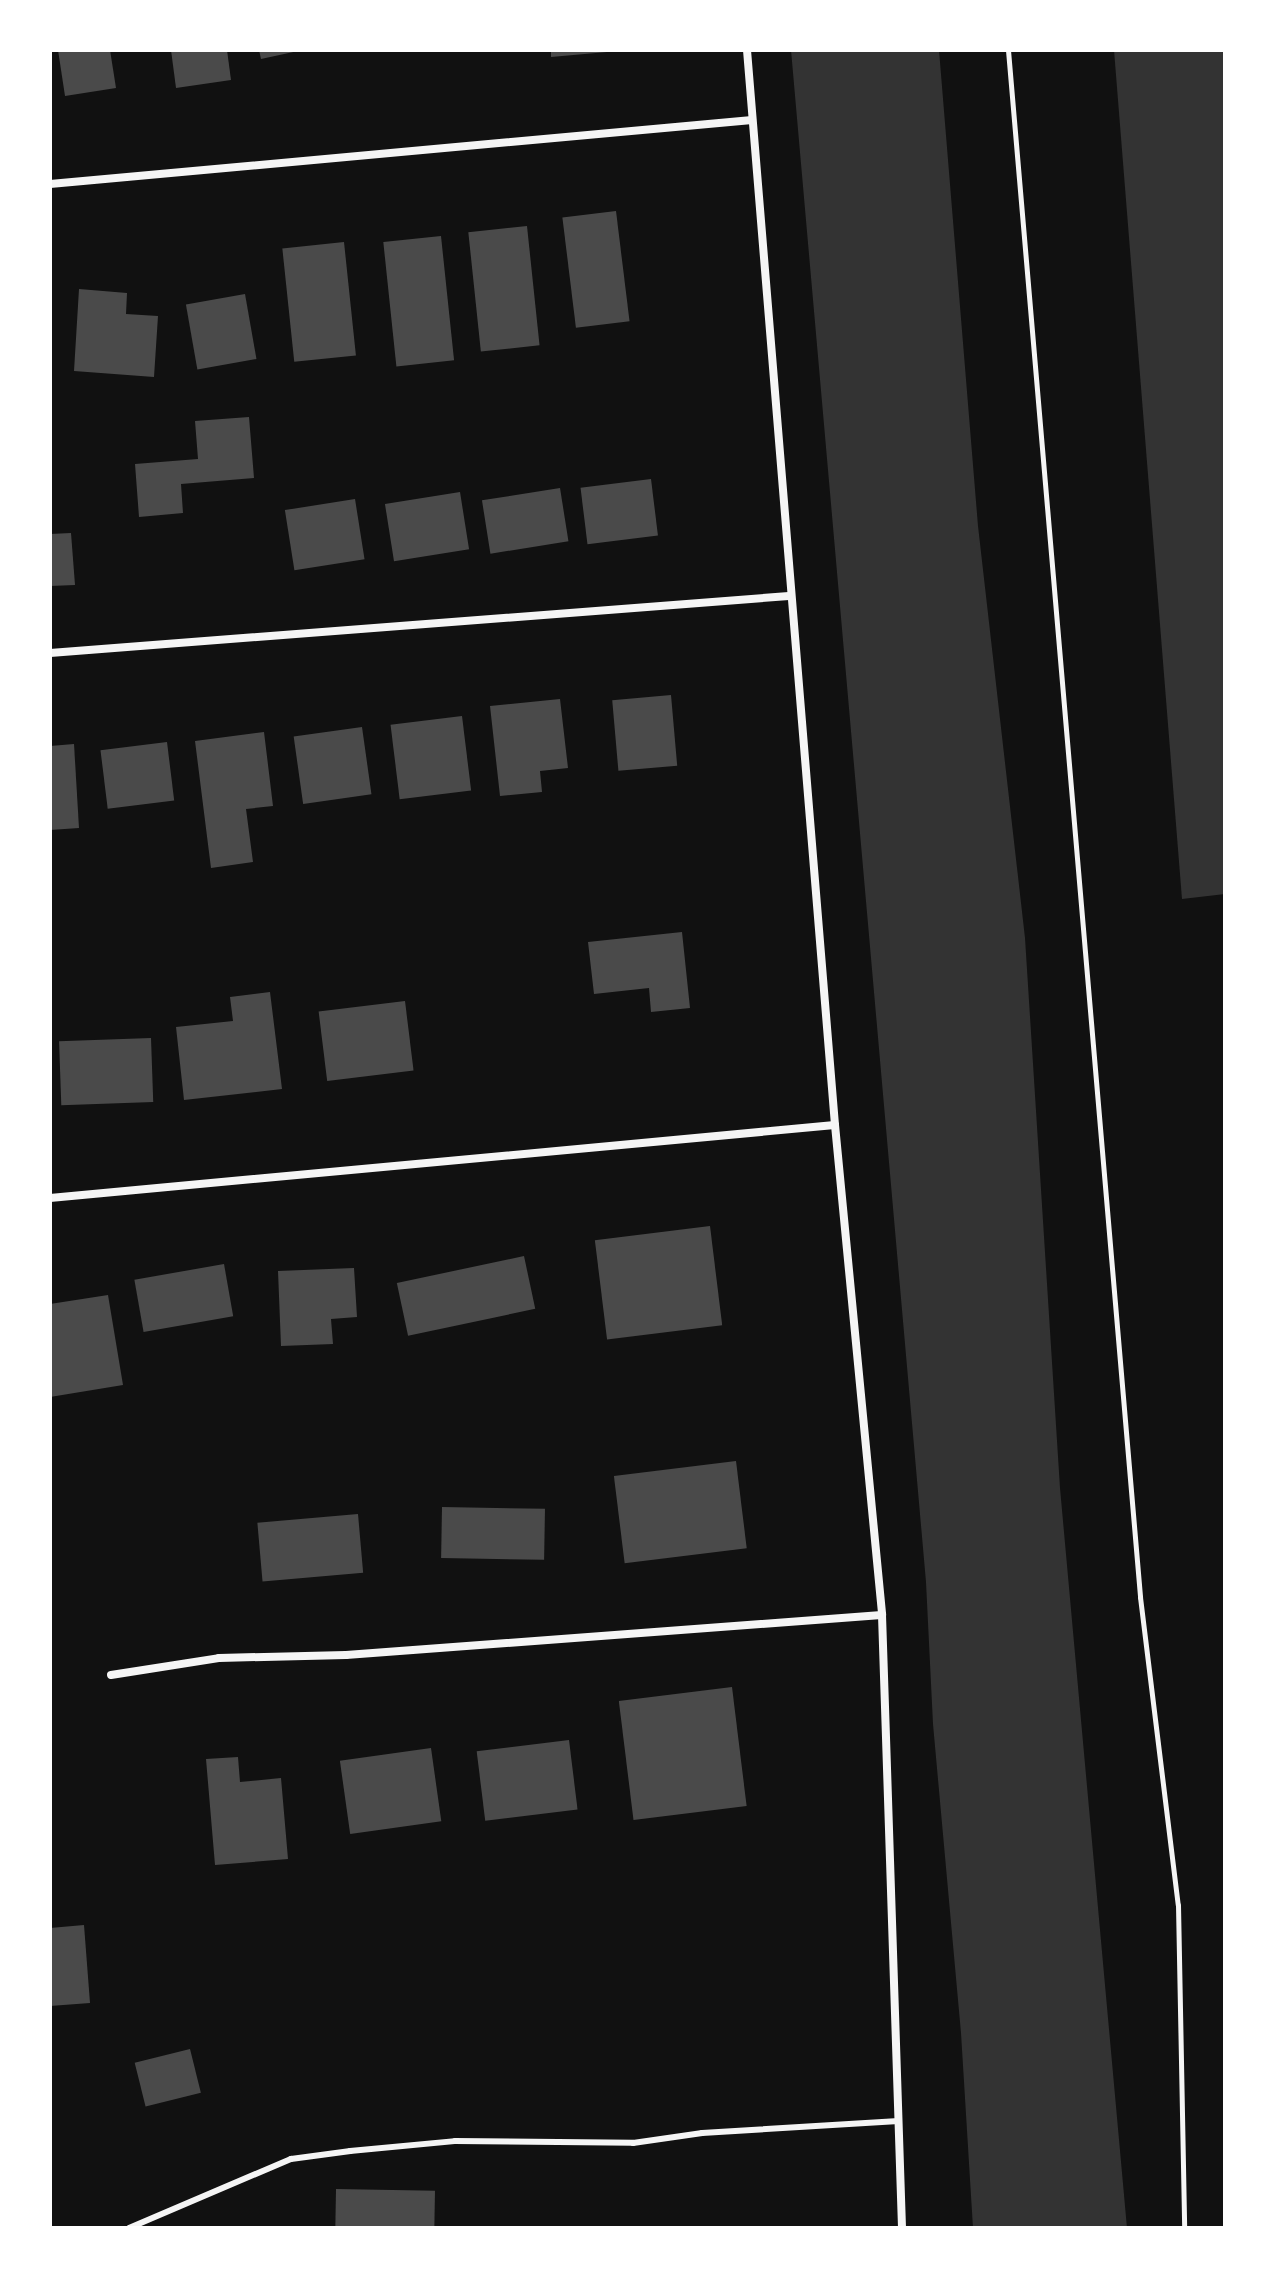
<!DOCTYPE html>
<html>
<head>
<meta charset="utf-8">
<style>
  body { margin:0 }
  #map { position:relative; width:1275px; height:2278px; overflow:hidden; background:#111; font-family:Poppins,sans-serif }
  div>[style] { position:absolute }
  .water>* { inset:0; background:#333 }
  .building>* { inset:0; background:#4a4a4a; transform-origin:0 0 }
  .path>* { height:5px; margin:-2.5px; padding:0 2.5px; transform-origin:2.5px; border-radius:2.5px; background:#f5f5f5 }
  .service>* { height:6px; margin:-3px; padding:0 3px; transform-origin:3px; border-radius:3px; background:#f5f5f5 }
  .minor>* { height:8px; margin:-4px; padding:0 4px; transform-origin:4px; border-radius:4px; background:#f5f5f5 }
  span { translate:-50% -50%; white-space:nowrap; text-align:center; line-height:1.15; -webkit-text-stroke:7px #fff; paint-order:stroke }
  .frame { position:absolute; inset:0; border:52px solid #fff; pointer-events:none }
</style>
</head>
<body>
<div id="map">
  <div class="water">
    <i style="clip-path:polygon(791px 50px,939px 50px,978px 526px,1025px 938px,1060px 1488px,1127px 2228px,973px 2228px,961px 2033px,933px 1724px,926px 1582px)"></i>
    <i style="clip-path:polygon(1114px 50px,1225px 50px,1225px 894px,1182px 899px)"></i>
  </div>
  <div class="building">
    <i style="clip-path:polygon(58px 50px,110px 50px,116px 88px,65px 96px)"></i>
    <i style="clip-path:polygon(171px 50px,227px 50px,231px 80px,176px 88px)"></i>
    <i style="clip-path:polygon(259px 50px,298px 50px,298px 51px,261px 59px)"></i>
    <i style="clip-path:polygon(551px 50px,607px 50px,607px 52px,551px 57px)"></i>
    <i style="left:616px;top:211px;width:111px;height:54px;rotate:83deg"></i>
    <i style="left:527px;top:226px;width:120px;height:59px;rotate:84deg"></i>
    <i style="left:441px;top:236px;width:125px;height:58px;rotate:84deg"></i>
    <i style="left:344px;top:242px;width:114px;height:62px;rotate:84deg"></i>
    <i style="clip-path:polygon(79px 289px,127px 293px,126px 314px,158px 316px,154px 377px,74px 371px)"></i>
    <i style="left:245px;top:294px;width:66px;height:60px;rotate:80deg"></i>
    <i style="clip-path:polygon(249px 417px,254px 478px,181px 484px,183px 513px,139px 517px,135px 464px,198px 459px,195px 421px)"></i>
    <i style="left:651px;top:479px;width:57px;height:71px;rotate:83deg"></i>
    <i style="left:560px;top:488px;width:54px;height:79px;rotate:81deg"></i>
    <i style="left:460px;top:492px;width:58px;height:76px;rotate:81deg"></i>
    <i style="left:355px;top:499px;width:61px;height:71px;rotate:81deg"></i>
    <i style="clip-path:polygon(71px 533px,75px 585px,50px 586px,50px 534px)"></i>
    <i style="left:671px;top:695px;width:71px;height:59px;rotate:85deg"></i>
    <i style="clip-path:polygon(560px 699px,568px 768px,540px 771px,542px 792px,500px 796px,490px 706px)"></i>
    <i style="left:462px;top:716px;width:75px;height:72px;rotate:83deg"></i>
    <i style="left:362px;top:727px;width:68px;height:69px;rotate:82deg"></i>
    <i style="clip-path:polygon(264px 732px,273px 806px,246px 809px,253px 862px,211px 868px,195px 741px)"></i>
    <i style="left:167px;top:742px;width:59px;height:67px;rotate:83deg"></i>
    <i style="clip-path:polygon(74px 744px,79px 828px,50px 830px,50px 746px)"></i>
    <i style="clip-path:polygon(682px 932px,690px 1008px,651px 1012px,649px 988px,594px 994px,588px 942px)"></i>
    <i style="clip-path:polygon(270px 992px,282px 1089px,184px 1100px,176px 1027px,233px 1021px,230px 997px)"></i>
    <i style="left:405px;top:1001px;width:70px;height:87px;rotate:83deg"></i>
    <i style="left:151px;top:1038px;width:64px;height:92px;rotate:88deg"></i>
    <i style="left:710px;top:1226px;width:100px;height:116px;rotate:83deg"></i>
    <i style="left:524px;top:1256px;width:54px;height:130px;rotate:78deg"></i>
    <i style="left:224px;top:1264px;width:53px;height:91px;rotate:80deg"></i>
    <i style="clip-path:polygon(354px 1268px,357px 1317px,331px 1319px,333px 1344px,281px 1346px,278px 1271px)"></i>
    <i style="clip-path:polygon(108px 1295px,123px 1385px,50px 1397px,50px 1304px)"></i>
    <i style="left:736px;top:1461px;width:88px;height:123px;rotate:83deg"></i>
    <i style="left:442px;top:1507px;width:103px;height:51px;rotate:1deg"></i>
    <i style="left:358px;top:1514px;width:59px;height:101px;rotate:85deg"></i>
    <i style="left:732px;top:1687px;width:120px;height:114px;rotate:83deg"></i>
    <i style="left:569px;top:1740px;width:70px;height:93px;rotate:83deg"></i>
    <i style="left:431px;top:1748px;width:74px;height:92px;rotate:82deg"></i>
    <i style="clip-path:polygon(238px 1757px,240px 1782px,281px 1778px,288px 1859px,215px 1865px,206px 1759px)"></i>
    <i style="clip-path:polygon(84px 1925px,90px 2003px,50px 2006px,50px 1928px)"></i>
    <i style="left:190px;top:2049px;width:45px;height:57px;rotate:76deg"></i>
    <i style="left:336px;top:2189px;width:99px;height:39px;rotate:1deg"></i>
  </div>
  <div class="path">
    <i style="left:1008px;top:50px;width:1553px;rotate:85.12deg"></i>
    <i style="left:1140px;top:1597px;width:310px;rotate:83deg"></i>
    <i style="left:1178px;top:1905px;width:323px;rotate:88.9deg"></i>
  </div>
  <div class="service">
    <i style="left:129px;top:2228px;width:176px;rotate:-23.1deg"></i>
    <i style="left:291px;top:2159px;width:60px;rotate:-7.7deg"></i>
    <i style="left:350px;top:2151px;width:105px;rotate:-5.4deg"></i>
    <i style="left:455px;top:2141px;width:178px;rotate:0.6deg"></i>
    <i style="left:633px;top:2143px;width:70px;rotate:-8.2deg"></i>
    <i style="left:702px;top:2133px;width:197px;rotate:-3.5deg"></i>
  </div>
  <div class="minor">
    <i style="left:747px;top:50px;width:1079px;rotate:85.32deg"></i>
    <i style="left:835px;top:1125px;width:492px;rotate:84.5deg"></i>
    <i style="left:882px;top:1615px;width:613px;rotate:88.13deg"></i>
    <i style="left:50px;top:184px;width:705px;rotate:-5.21deg"></i>
    <i style="left:50px;top:653px;width:741px;rotate:-4.41deg"></i>
    <i style="left:50px;top:1198px;width:788px;rotate:-5.31deg"></i>
    <i style="left:111px;top:1675px;width:109px;rotate:-8.9deg"></i>
    <i style="left:219px;top:1658px;width:127px;rotate:-1.4deg"></i>
    <i style="left:346px;top:1655px;width:537px;rotate:-4.27deg"></i>
  </div>
  <div class="frame"></div>
</div>
</body>
</html>
